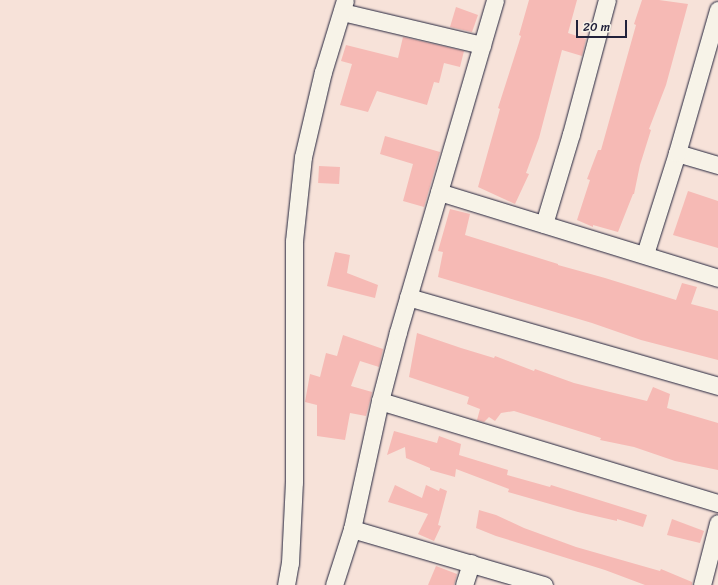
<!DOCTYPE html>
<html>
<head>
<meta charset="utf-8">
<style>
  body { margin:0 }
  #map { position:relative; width:718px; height:585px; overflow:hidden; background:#f7e2d9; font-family:Sriracha,sans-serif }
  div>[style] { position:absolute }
  .building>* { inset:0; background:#f6bab5; transform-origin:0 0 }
  .roads { filter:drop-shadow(0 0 1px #22223b) drop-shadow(0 0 1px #22223b) }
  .minor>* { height:17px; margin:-8.5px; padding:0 8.5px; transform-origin:8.5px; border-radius:8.5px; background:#f7f3e8 }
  span { translate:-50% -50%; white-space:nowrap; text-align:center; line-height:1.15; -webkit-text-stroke:3px #f7f3e8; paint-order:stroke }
  .scale { position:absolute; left:576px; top:20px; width:51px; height:18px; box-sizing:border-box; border:2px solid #22223b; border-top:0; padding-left:5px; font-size:12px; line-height:14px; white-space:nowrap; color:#22223b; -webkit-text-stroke:3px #f7f3e8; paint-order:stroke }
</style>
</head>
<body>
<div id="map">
  <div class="building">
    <i style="clip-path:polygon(529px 0,577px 0,568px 33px,586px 39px,582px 56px,562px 50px,539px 138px,526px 173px,529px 174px,515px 204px,478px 187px,500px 109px,498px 108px,521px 36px,519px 35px)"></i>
    <i style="clip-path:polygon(642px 0,659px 0,688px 4px,666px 85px,649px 129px,651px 130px,640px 165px,634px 194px,633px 194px,618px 232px,593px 225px,593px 227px,577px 220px,590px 180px,587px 179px,598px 150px,601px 150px,636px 25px,634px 24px)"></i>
    <i style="clip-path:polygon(456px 7px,478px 15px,472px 32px,450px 27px)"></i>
    <i style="clip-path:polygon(403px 37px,464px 51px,460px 67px,444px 63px,439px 83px,434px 82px,427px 105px,377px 91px,368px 112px,340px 105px,352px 64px,341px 61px,346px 45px,398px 58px)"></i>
    <i style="clip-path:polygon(385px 136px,440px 152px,424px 207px,403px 201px,413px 164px,380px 154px)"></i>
    <i style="left:319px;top:166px;width:21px;height:17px;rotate:3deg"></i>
    <i style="clip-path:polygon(688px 191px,718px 201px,718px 248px,673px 235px)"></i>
    <i style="clip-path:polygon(450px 209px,470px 214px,465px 235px,558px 264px,558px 265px,605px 278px,676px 300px,682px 283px,697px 287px,691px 304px,718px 311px,718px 360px,641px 340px,592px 323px,438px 277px,443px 252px,438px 251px)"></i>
    <i style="clip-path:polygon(335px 252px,350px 255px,347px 273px,378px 285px,375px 298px,327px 286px)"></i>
    <i style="clip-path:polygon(417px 333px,461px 348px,494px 358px,495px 356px,534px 371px,535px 369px,574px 383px,610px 392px,647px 401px,653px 387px,670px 394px,667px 408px,718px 423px,718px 470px,675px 461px,634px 447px,600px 440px,601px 438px,514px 411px,501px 413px,495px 421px,489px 417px,484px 422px,477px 420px,480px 409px,467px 404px,469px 397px,409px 377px)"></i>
    <i style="clip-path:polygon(343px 335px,383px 349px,379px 367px,360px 361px,351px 386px,372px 392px,371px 397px,366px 416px,350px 413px,345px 440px,317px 436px,317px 405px,305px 402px,310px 374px,320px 377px,326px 353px,337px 356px)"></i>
    <i style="clip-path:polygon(394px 431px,437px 443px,439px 436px,461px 444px,459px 455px,508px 470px,507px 475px,550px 487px,551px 485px,647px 515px,643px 527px,617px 519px,617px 521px,578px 512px,508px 492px,509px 489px,456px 469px,455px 477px,430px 470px,430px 468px,406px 458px,405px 447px,387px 455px)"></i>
    <i style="clip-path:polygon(395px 485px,422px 498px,426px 485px,439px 491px,440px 488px,447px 491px,438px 525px,441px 526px,434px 541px,418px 534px,428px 514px,388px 502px)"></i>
    <i style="clip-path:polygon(479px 510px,496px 515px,524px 528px,576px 547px,660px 571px,661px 569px,692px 582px,692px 585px,645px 585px,605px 570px,496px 536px,476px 528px)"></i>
    <i style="clip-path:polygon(672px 519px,704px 531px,700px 543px,667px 535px)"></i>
    <i style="clip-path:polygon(436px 566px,457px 574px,454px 585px,428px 585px)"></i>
  </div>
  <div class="roads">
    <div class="minor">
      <i style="left:342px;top:12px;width:144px;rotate:13.3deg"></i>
      <i style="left:677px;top:153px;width:43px;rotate:16.3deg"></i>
      <i style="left:439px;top:192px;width:292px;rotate:17.1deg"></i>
      <i style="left:544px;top:224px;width:94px;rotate:-73.3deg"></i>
      <i style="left:571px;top:134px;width:139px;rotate:-75deg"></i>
      <i style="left:645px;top:254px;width:106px;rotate:-72.4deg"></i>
      <i style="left:677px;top:153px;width:149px;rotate:-74deg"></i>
      <i style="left:408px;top:297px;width:323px;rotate:16deg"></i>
      <i style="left:380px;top:401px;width:353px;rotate:16.8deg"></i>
      <i style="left:352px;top:529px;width:200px;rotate:16.3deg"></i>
      <i style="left:286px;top:585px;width:22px;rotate:-80deg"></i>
      <i style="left:290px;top:563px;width:81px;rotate:-87.2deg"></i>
      <i style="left:294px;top:482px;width:241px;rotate:-90deg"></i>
      <i style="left:294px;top:241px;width:84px;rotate:-83.9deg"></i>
      <i style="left:303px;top:157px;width:87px;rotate:-76.8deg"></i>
      <i style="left:323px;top:72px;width:75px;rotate:-73deg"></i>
      <i style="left:334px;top:585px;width:59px;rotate:-72.2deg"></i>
      <i style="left:352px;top:529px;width:131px;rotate:-77.7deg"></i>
      <i style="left:380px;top:401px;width:71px;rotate:-75.4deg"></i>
      <i style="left:398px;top:332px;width:346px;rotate:-73.7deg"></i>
      <i style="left:464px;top:585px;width:23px;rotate:-72deg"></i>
      <i style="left:702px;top:585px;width:64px;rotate:-75.5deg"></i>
    </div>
  </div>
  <div class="scale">20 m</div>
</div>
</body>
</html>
